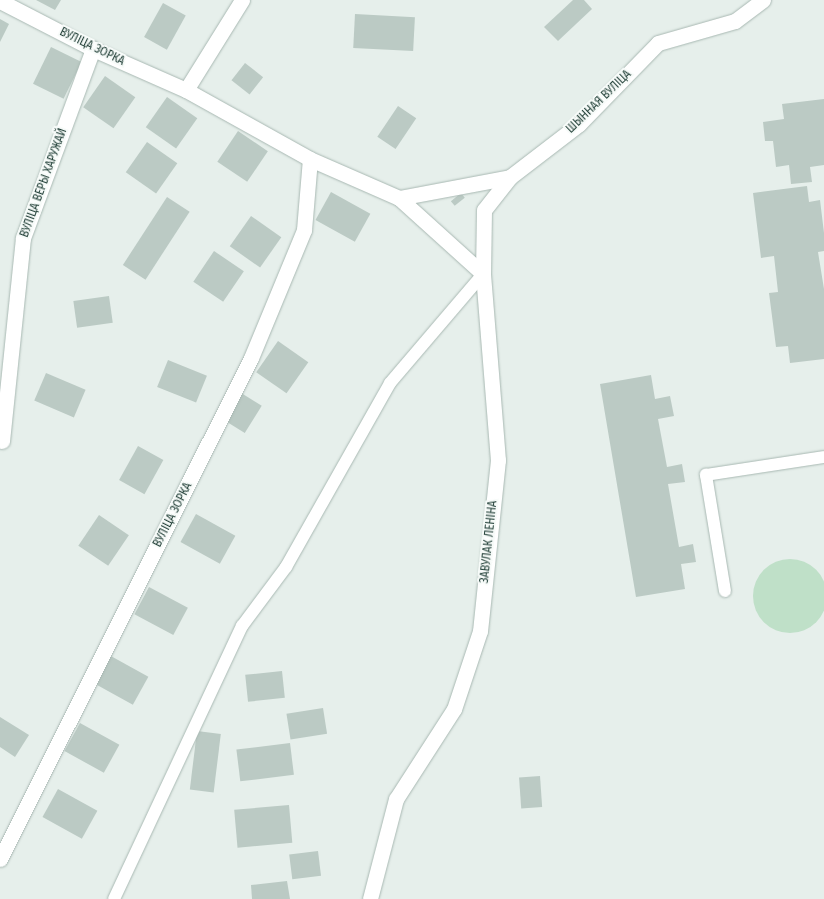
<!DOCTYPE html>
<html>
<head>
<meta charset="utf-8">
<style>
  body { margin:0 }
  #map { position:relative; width:824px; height:899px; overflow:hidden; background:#e6efeb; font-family:"Fira Sans Condensed",sans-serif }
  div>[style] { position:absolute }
  .green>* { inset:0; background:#bfe0c8 }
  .round { border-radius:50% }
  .building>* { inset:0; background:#bbcac4; transform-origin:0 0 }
  .roads { filter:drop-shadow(0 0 1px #a8b8b2) drop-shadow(0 0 1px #a8b8b2) }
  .lane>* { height:12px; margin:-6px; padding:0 6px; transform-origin:6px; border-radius:6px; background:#fff }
  .street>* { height:15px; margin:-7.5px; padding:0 7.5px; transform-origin:7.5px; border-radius:7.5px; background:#fff }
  span { translate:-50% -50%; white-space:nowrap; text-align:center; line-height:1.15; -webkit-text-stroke:4px #f7fbf9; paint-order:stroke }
  .street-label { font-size:12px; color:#24423a }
</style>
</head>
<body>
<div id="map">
  <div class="green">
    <i class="round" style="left:753px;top:559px;width:74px;height:74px"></i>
  </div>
  <div class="building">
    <i style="clip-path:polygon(36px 0,61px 0,55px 10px)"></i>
    <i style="clip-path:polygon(573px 0,584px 0,592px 9px,558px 41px,544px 27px)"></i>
    <i style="left:163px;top:3px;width:26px;height:39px;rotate:29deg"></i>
    <i style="left:355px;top:14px;width:60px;height:34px;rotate:3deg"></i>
    <i style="clip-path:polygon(0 19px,9px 24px,0 42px)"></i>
    <i style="left:51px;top:47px;width:34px;height:41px;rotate:26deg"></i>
    <i style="left:245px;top:63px;width:23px;height:22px;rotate:38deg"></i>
    <i style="left:105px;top:76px;width:37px;height:38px;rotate:35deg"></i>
    <i style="left:167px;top:97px;width:37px;height:37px;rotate:35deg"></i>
    <i style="clip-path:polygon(824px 99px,824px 165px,810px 167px,812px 182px,791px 184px,789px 165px,776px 167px,773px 141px,765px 141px,763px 122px,784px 119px,782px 104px)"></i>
    <i style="left:398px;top:106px;width:22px;height:37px;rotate:34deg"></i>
    <i style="left:238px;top:131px;width:36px;height:37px;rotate:34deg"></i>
    <i style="left:147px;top:142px;width:37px;height:37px;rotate:35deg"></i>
    <i style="clip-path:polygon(807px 186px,809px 202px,820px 200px,824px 233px,824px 251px,818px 252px,824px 289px,824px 359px,790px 363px,788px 346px,776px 347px,769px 293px,778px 292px,774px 256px,761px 258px,753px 193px)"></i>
    <i style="left:331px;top:192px;width:45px;height:32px;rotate:29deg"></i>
    <i style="left:461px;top:193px;width:6px;height:13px;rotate:51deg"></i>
    <i style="left:167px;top:197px;width:27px;height:81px;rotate:33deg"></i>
    <i style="left:251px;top:216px;width:37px;height:37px;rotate:35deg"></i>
    <i style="left:214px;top:251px;width:36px;height:37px;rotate:34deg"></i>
    <i style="left:109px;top:296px;width:27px;height:36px;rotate:82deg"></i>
    <i style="left:278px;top:341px;width:37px;height:38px;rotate:35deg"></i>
    <i style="left:168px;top:360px;width:42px;height:29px;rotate:22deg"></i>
    <i style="left:46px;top:373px;width:43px;height:30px;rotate:23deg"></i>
    <i style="clip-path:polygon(651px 375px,655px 399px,670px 396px,674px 416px,658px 419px,667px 467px,682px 464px,685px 482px,668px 484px,679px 547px,693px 544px,696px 562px,681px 564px,685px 589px,636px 597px,600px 384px)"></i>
    <i style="left:238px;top:391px;width:28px;height:32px;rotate:32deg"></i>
    <i style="left:138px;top:446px;width:29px;height:39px;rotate:29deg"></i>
    <i style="left:196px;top:514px;width:45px;height:32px;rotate:29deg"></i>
    <i style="left:99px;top:515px;width:36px;height:37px;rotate:34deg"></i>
    <i style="left:149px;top:587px;width:44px;height:31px;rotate:28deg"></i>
    <i style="left:109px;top:655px;width:45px;height:32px;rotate:29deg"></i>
    <i style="left:282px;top:671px;width:27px;height:37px;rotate:84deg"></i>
    <i style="left:323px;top:708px;width:26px;height:37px;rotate:81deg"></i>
    <i style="clip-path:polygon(0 717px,29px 735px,15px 757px,0 747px)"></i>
    <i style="left:80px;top:723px;width:45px;height:32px;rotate:29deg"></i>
    <i style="left:197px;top:731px;width:24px;height:59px;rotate:7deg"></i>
    <i style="left:290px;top:743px;width:32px;height:54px;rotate:83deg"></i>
    <i style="left:540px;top:776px;width:31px;height:21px;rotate:86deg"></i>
    <i style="left:58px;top:789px;width:45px;height:32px;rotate:29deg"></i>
    <i style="left:289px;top:805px;width:38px;height:55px;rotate:85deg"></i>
    <i style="left:318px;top:851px;width:25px;height:29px;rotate:83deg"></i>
    <i style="clip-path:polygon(287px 881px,290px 899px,252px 899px,251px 885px)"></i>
  </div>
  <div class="roads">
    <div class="lane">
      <i style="left:725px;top:591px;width:118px;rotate:-99.3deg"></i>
      <i style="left:706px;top:475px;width:119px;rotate:-8.7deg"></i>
      <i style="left:114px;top:899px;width:302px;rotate:-64.9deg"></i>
      <i style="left:242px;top:626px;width:74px;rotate:-53.3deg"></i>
      <i style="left:286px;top:567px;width:211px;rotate:-60.5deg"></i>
      <i style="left:390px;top:383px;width:143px;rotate:-49.5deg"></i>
    </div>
    <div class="street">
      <i style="left:0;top:1px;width:105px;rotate:27.3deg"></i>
      <i style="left:93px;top:49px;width:102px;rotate:23.8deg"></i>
      <i style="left:186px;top:90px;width:142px;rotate:29.1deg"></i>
      <i style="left:310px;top:159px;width:97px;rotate:23.7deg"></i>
      <i style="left:399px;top:198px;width:113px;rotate:42.1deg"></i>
      <i style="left:483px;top:274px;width:187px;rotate:85.4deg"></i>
      <i style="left:498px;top:460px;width:172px;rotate:96deg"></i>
      <i style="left:480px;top:631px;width:82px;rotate:108.4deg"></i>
      <i style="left:454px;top:709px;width:107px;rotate:122.8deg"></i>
      <i style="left:396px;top:799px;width:103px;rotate:104.6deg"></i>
      <i style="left:186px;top:90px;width:106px;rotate:-58.1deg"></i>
      <i style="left:399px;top:198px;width:113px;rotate:-10.7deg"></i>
      <i style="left:510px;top:177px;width:87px;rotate:-37.5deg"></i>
      <i style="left:579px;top:124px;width:113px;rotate:-45.7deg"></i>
      <i style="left:658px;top:43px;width:80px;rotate:-15.9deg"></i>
      <i style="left:735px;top:21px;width:35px;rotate:-37deg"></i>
      <i style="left:483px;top:274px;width:64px;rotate:-89.1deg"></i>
      <i style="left:484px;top:210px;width:42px;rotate:-51.8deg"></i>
      <i style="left:2px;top:441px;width:204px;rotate:-84.1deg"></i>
      <i style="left:23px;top:238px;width:202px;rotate:-69.7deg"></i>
      <i style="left:0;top:859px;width:560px;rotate:-63.39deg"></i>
      <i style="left:251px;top:358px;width:139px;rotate:-67.5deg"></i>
      <i style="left:304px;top:230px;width:71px;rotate:-85.2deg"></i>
    </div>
  </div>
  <div class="street-label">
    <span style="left:92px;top:47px;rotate:26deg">ВУЛІЦА ЗОРКА</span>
    <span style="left:599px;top:102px;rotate:-44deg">ШЫННАЯ ВУЛІЦА</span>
    <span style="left:44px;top:183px;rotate:-70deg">ВУЛІЦА ВЕРЫ ХАРУЖАЙ</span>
    <span style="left:173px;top:515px;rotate:-63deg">ВУЛІЦА ЗОРКА</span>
    <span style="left:489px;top:542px;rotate:-84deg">ЗАВУЛАК ЛЕНІНА</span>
  </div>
</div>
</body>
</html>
